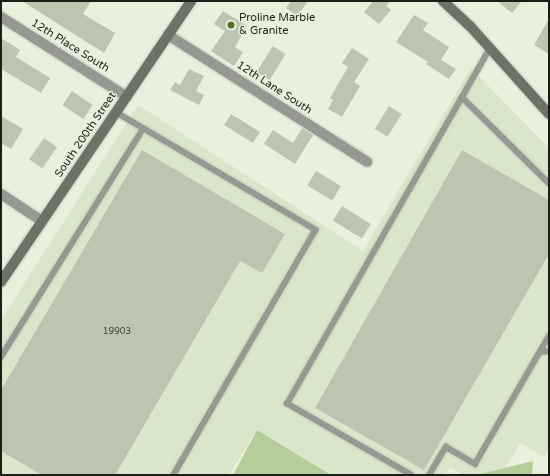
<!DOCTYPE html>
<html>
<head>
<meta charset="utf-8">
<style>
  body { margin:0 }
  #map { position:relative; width:550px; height:476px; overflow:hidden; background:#e7f1dd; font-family:"Varela Round",sans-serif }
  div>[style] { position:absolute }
  .built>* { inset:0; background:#d9e6cb }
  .green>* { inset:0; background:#b5cd9a }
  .building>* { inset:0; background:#bcc5b1; transform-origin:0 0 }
  .roads { filter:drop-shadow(0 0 1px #c2cbba) drop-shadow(0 0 1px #c2cbba) }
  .service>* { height:5.5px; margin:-2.75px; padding:0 2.75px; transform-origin:2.75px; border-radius:2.75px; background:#959991 }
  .minor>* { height:10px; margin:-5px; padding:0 5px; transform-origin:5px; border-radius:5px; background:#959991 }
  .secondary>* { height:10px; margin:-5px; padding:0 5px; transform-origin:5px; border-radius:5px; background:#6c7265 }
  .dots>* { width:11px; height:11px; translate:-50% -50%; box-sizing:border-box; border:2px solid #e7f1dd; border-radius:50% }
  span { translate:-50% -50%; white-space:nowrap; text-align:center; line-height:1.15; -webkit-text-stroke:3px #e7f1dd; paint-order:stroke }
  .number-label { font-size:9px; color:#44483e }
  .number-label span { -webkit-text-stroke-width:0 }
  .poi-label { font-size:11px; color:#1c1f18 }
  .left { translate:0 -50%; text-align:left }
  .street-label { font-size:11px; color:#1c1f18 }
  .frame { position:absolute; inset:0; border:2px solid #1c1f18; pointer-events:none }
</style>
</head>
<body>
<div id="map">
  <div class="built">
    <i style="clip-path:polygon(471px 68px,549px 148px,549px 448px,544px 457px,520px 443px,501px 475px,463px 475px,450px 467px,445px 475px,331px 475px,257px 430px,229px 475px,1px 475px,1px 320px,138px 105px,363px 251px)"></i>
  </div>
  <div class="green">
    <i style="clip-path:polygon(257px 430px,331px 475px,233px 475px)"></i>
    <i style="clip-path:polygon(533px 461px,532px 475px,477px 475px)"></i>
  </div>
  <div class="building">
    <i style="clip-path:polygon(22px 1px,91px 1px,83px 14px,115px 33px,104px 53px)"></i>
    <i style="clip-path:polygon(291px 1px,308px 1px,297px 16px,286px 8px)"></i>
    <i style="clip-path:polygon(373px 1px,390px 1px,386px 6px,391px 10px,379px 24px,364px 12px)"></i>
    <i style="clip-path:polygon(497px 1px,522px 1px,512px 13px)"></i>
    <i style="clip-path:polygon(223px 11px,247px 26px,235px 47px,243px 52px,234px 66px,211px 51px,225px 31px,214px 24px)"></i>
    <i style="clip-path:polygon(414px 15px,428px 23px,423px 30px,449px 47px,441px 60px,456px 69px,449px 79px,426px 64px,428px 62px,396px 42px)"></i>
    <i style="clip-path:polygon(549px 19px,549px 54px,534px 45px)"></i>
    <i style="clip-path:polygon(1px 38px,20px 50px,16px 57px,50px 78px,41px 93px,1px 69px)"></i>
    <i style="left:273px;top:46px;width:15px;height:31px;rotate:32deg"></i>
    <i style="clip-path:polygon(352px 48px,369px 59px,354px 82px,360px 86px,342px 117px,328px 109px,333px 100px,330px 98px,348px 67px,342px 63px)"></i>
    <i style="clip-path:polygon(189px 69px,204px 76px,196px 91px,204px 95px,199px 105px,170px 90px,175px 82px,180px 85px)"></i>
    <i style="left:72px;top:91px;width:25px;height:17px;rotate:34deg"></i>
    <i style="left:389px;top:106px;width:15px;height:27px;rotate:32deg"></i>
    <i style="left:231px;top:114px;width:34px;height:13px;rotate:32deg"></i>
    <i style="clip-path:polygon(1px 116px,23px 129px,11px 149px,1px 143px)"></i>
    <i style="clip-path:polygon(302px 128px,313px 135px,295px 164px,264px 144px,273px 130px,293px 143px)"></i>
    <i style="left:44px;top:138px;width:16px;height:26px;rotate:35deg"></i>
    <i style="clip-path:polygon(142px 150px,285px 234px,262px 273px,240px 261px,115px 475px,42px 475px,1px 451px,1px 390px)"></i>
    <i style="clip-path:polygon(462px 150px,549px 200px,549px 254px,424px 470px,315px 408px)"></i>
    <i style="left:316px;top:171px;width:29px;height:17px;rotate:31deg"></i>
    <i style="left:342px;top:206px;width:34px;height:17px;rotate:32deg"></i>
  </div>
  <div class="roads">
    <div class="service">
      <i style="left:462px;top:97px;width:122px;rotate:44.7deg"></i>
      <i style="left:116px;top:112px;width:232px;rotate:30.5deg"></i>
      <i style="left:316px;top:230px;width:283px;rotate:120.1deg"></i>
      <i style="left:540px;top:352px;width:9px;rotate:-6deg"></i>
      <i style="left:1px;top:357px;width:269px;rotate:-58.1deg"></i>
      <i style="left:411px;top:475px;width:143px;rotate:-150.2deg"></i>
      <i style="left:287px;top:404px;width:410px;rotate:-60.3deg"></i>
      <i style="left:429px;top:475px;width:33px;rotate:-59deg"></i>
      <i style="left:446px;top:447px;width:34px;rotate:30deg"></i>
      <i style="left:475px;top:464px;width:148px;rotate:-60deg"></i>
    </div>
    <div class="minor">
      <i style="left:1px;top:17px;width:149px;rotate:32.4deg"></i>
      <i style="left:168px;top:35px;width:236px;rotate:32.5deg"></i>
      <i style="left:1px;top:194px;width:49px;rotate:33.4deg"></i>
    </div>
    <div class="secondary">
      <i style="left:443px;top:1px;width:37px;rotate:43deg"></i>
      <i style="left:470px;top:26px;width:118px;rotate:48.1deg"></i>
      <i style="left:1px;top:282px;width:339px;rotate:-55.9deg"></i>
    </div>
  </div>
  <div class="dots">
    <i style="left:231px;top:25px;background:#557227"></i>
  </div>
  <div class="number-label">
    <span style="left:117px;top:332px">19903</span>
  </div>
  <div class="poi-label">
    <span class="left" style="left:239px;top:25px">Proline Marble<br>&amp; Granite</span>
  </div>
  <div class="street-label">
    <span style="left:70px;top:46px;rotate:32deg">12th Place South</span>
    <span style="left:274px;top:88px;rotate:33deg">12th Lane South</span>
    <span style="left:86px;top:135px;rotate:-56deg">South 200th Street</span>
  </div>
  <div class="frame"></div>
</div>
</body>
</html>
